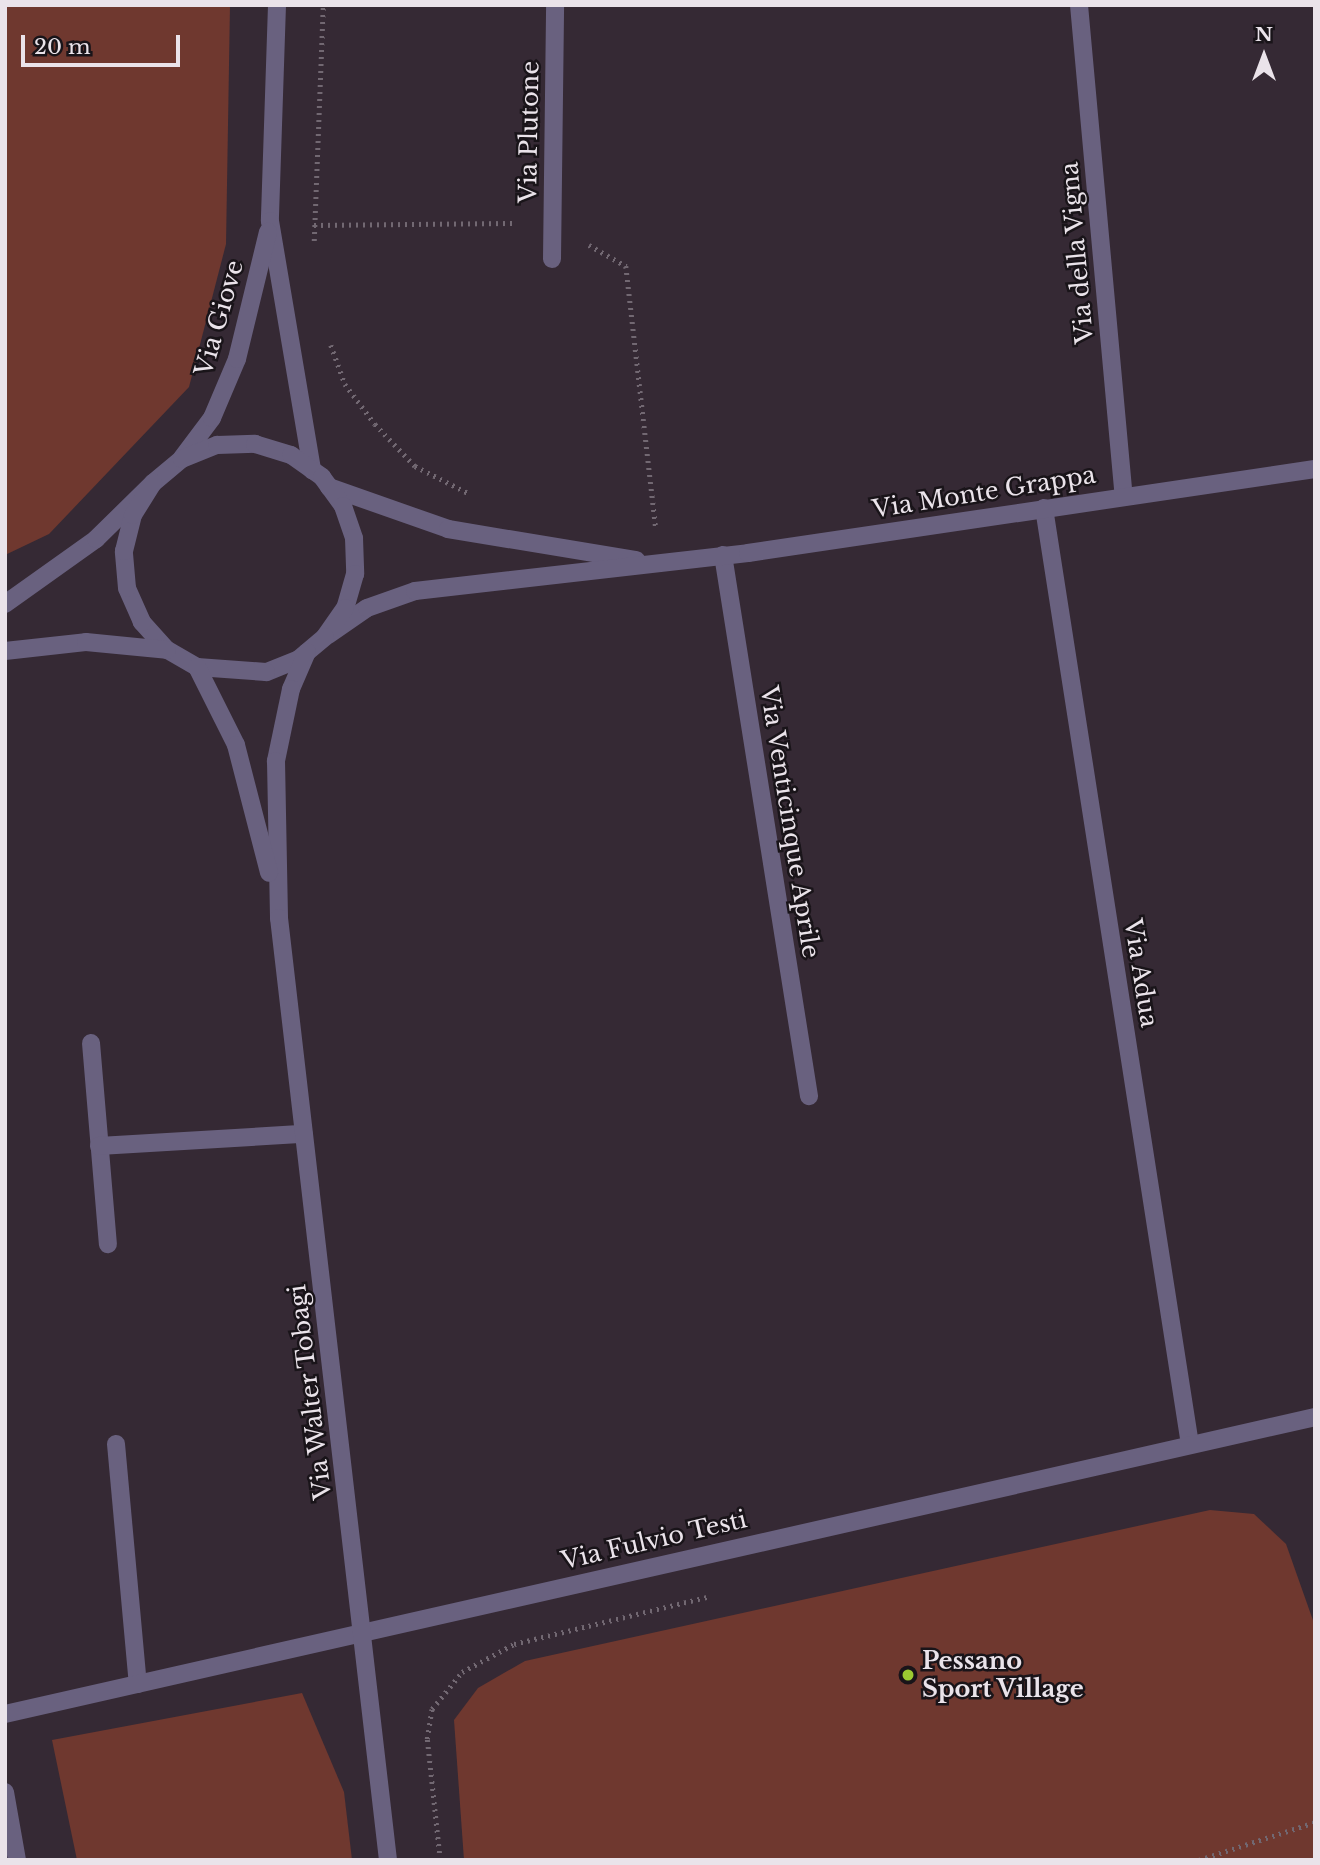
<!DOCTYPE html>
<html>
<head>
<meta charset="utf-8">
<style>
  body { margin:0 }
  #map { position:relative; width:1320px; height:1865px; overflow:hidden; background:#352934; font-family:"Libre Baskerville",serif }
  div>[style] { position:absolute }
  .green>* { inset:0; background:#6f382f }
  .path>* { height:4.5px; margin-top:-2.25px; transform-origin:0; background:repeating-linear-gradient(90deg,#726872 0 2px,transparent 0 7px) }
  .minor>* { height:18px; margin:-9px; padding:0 9px; transform-origin:9px; border-radius:9px; background:#69617f }
  .tertiary>* { height:18px; margin:-9px; padding:0 9px; transform-origin:9px; border-radius:9px; background:#69617f }
  .dots>* { width:19px; height:19px; translate:-50% -50%; box-sizing:border-box; border:4px solid #191419; border-radius:50% }
  span { translate:-50% -50%; white-space:nowrap; text-align:center; line-height:1.15; -webkit-text-stroke:5px #191419; paint-order:stroke }
  .street-label { font-size:24px; color:#eae3ea }
  .poi-label { font-size:24px; color:#eae3ea; font-weight:700 }
  .left { translate:0 -50%; text-align:left }
  .frame { position:absolute; inset:0; border:7px solid #eae3ea; pointer-events:none }
  .north { position:absolute; left:1229px; top:21px; width:70px; height:70px; -webkit-text-stroke:5px #191419; paint-order:stroke; rotate:0deg; font-size:19px; font-weight:700; line-height:28px; text-align:center; color:#eae3ea }
  .north::after { content:''; display:block; margin:auto; width:24px; height:32px; background:#eae3ea; clip-path:polygon(50% 0,100% 100%,50% 72%,0 100%) }
  .scale { position:absolute; left:21px; top:35px; width:159px; height:32px; box-sizing:border-box; border:4px solid #eae3ea; border-top:0; padding-left:9px; font-size:21px; line-height:24px; white-space:nowrap; color:#eae3ea; -webkit-text-stroke:5px #191419; paint-order:stroke }
</style>
</head>
<body>
<div id="map">
  <div class="green">
    <i style="clip-path:polygon(5px 5px,230px 5px,226px 244px,189px 387px,49px 534px,5px 555px)"></i>
    <i style="clip-path:polygon(1210px 1510px,1254px 1514px,1286px 1544px,1315px 1626px,1315px 1860px,464px 1860px,454px 1720px,478px 1688px,525px 1661px)"></i>
    <i style="clip-path:polygon(302px 1693px,344px 1792px,352px 1860px,77px 1860px,52px 1740px)"></i>
  </div>
  <div class="path">
    <i style="left:314px;top:225px;width:202px;rotate:-0.6deg"></i>
    <i style="left:314px;top:241px;width:236px;rotate:-87.8deg"></i>
    <i style="left:589px;top:245px;width:43px;rotate:29.6deg"></i>
    <i style="left:626px;top:266px;width:264px;rotate:83.5deg"></i>
    <i style="left:331px;top:345px;width:41px;rotate:70.3deg"></i>
    <i style="left:345px;top:384px;width:50px;rotate:53.1deg"></i>
    <i style="left:375px;top:424px;width:58px;rotate:46.4deg"></i>
    <i style="left:415px;top:466px;width:59px;rotate:27deg"></i>
    <i style="left:440px;top:1860px;width:122px;rotate:-96.1deg"></i>
    <i style="left:427px;top:1739px;width:30px;rotate:-81deg"></i>
    <i style="left:432px;top:1709px;width:48px;rotate:-51deg"></i>
    <i style="left:462px;top:1672px;width:59px;rotate:-28.3deg"></i>
    <i style="left:514px;top:1644px;width:199px;rotate:-13.7deg"></i>
    <i style="left:1199px;top:1860px;width:122px;rotate:-18.1deg"></i>
  </div>
  <div class="minor">
    <i style="left:1079px;top:5px;width:493px;rotate:84.8deg"></i>
    <i style="left:552px;top:259px;width:254px;rotate:-89.3deg"></i>
    <i style="left:329px;top:487px;width:126px;rotate:19.4deg"></i>
    <i style="left:448px;top:529px;width:191px;rotate:9.4deg"></i>
    <i style="left:1044px;top:508px;width:948px;rotate:81.14deg"></i>
    <i style="left:723px;top:555px;width:548px;rotate:80.97deg"></i>
    <i style="left:328px;top:635px;width:47px;rotate:-34.7deg"></i>
    <i style="left:367px;top:608px;width:51px;rotate:-19.5deg"></i>
    <i style="left:415px;top:591px;width:335px;rotate:-6.5deg"></i>
    <i style="left:748px;top:553px;width:573px;rotate:-8.43deg"></i>
    <i style="left:91px;top:1043px;width:202px;rotate:85.2deg"></i>
    <i style="left:99px;top:1146px;width:205px;rotate:-3.4deg"></i>
    <i style="left:116px;top:1444px;width:241px;rotate:84.8deg"></i>
    <i style="left:5px;top:1714px;width:1343px;rotate:-12.77deg"></i>
    <i style="left:5px;top:1792px;width:69px;rotate:80deg"></i>
  </div>
  <div class="tertiary">
    <i style="left:277px;top:5px;width:216px;rotate:91.9deg"></i>
    <i style="left:270px;top:221px;width:253px;rotate:80.4deg"></i>
    <i style="left:182px;top:458px;width:50px;rotate:-53.1deg"></i>
    <i style="left:212px;top:418px;width:64px;rotate:-67deg"></i>
    <i style="left:237px;top:359px;width:131px;rotate:-76.3deg"></i>
    <i style="left:5px;top:604px;width:112px;rotate:-35.5deg"></i>
    <i style="left:96px;top:539px;width:80px;rotate:-44.5deg"></i>
    <i style="left:153px;top:483px;width:38px;rotate:-40deg"></i>
    <i style="left:182px;top:459px;width:38px;rotate:-22deg"></i>
    <i style="left:217px;top:445px;width:38px;rotate:-2deg"></i>
    <i style="left:255px;top:444px;width:38px;rotate:17deg"></i>
    <i style="left:291px;top:455px;width:38px;rotate:35deg"></i>
    <i style="left:322px;top:477px;width:36px;rotate:54deg"></i>
    <i style="left:343px;top:506px;width:34px;rotate:71deg"></i>
    <i style="left:354px;top:538px;width:36px;rotate:88deg"></i>
    <i style="left:355px;top:574px;width:35px;rotate:106deg"></i>
    <i style="left:345px;top:608px;width:35px;rotate:125deg"></i>
    <i style="left:325px;top:637px;width:34px;rotate:140deg"></i>
    <i style="left:299px;top:659px;width:35px;rotate:158deg"></i>
    <i style="left:266px;top:672px;width:69px;rotate:-175.9deg"></i>
    <i style="left:197px;top:667px;width:34px;rotate:-150deg"></i>
    <i style="left:167px;top:650px;width:38px;rotate:-132deg"></i>
    <i style="left:142px;top:622px;width:37px;rotate:-114deg"></i>
    <i style="left:127px;top:588px;width:37px;rotate:-95deg"></i>
    <i style="left:124px;top:551px;width:37px;rotate:-76deg"></i>
    <i style="left:133px;top:515px;width:38px;rotate:-58deg"></i>
    <i style="left:5px;top:651px;width:81px;rotate:-6.3deg"></i>
    <i style="left:86px;top:642px;width:81px;rotate:5.6deg"></i>
    <i style="left:307px;top:652px;width:40px;rotate:113.4deg"></i>
    <i style="left:291px;top:689px;width:74px;rotate:101.8deg"></i>
    <i style="left:276px;top:761px;width:157px;rotate:88.9deg"></i>
    <i style="left:279px;top:918px;width:948px;rotate:83.4deg"></i>
    <i style="left:197px;top:667px;width:87px;rotate:63.4deg"></i>
    <i style="left:236px;top:745px;width:132px;rotate:75.5deg"></i>
  </div>
  <div class="dots">
    <i style="left:908px;top:1675px;background:#9cca31"></i>
  </div>
  <div class="street-label">
    <span style="left:529px;top:132px;rotate:-89deg">Via Plutone</span>
    <span style="left:1077px;top:253px;rotate:-95deg">Via della Vigna</span>
    <span style="left:219px;top:318px;rotate:-74deg">Via Giove</span>
    <span style="left:984px;top:492px;rotate:-9deg">Via Monte Grappa</span>
    <span style="left:790px;top:822px;rotate:81deg">Via Venticinque Aprile</span>
    <span style="left:1141px;top:973px;rotate:81deg">Via Adua</span>
    <span style="left:310px;top:1392px;rotate:-97deg">Via Walter Tobagi</span>
    <span style="left:654px;top:1540px;rotate:-13deg">Via Fulvio Testi</span>
  </div>
  <div class="poi-label">
    <span class="left" style="left:922px;top:1675px">Pessano<br>Sport Village</span>
  </div>
  <div class="frame"></div>
  <div class="north">N</div>
  <div class="scale">20 m</div>
</div>
</body>
</html>
